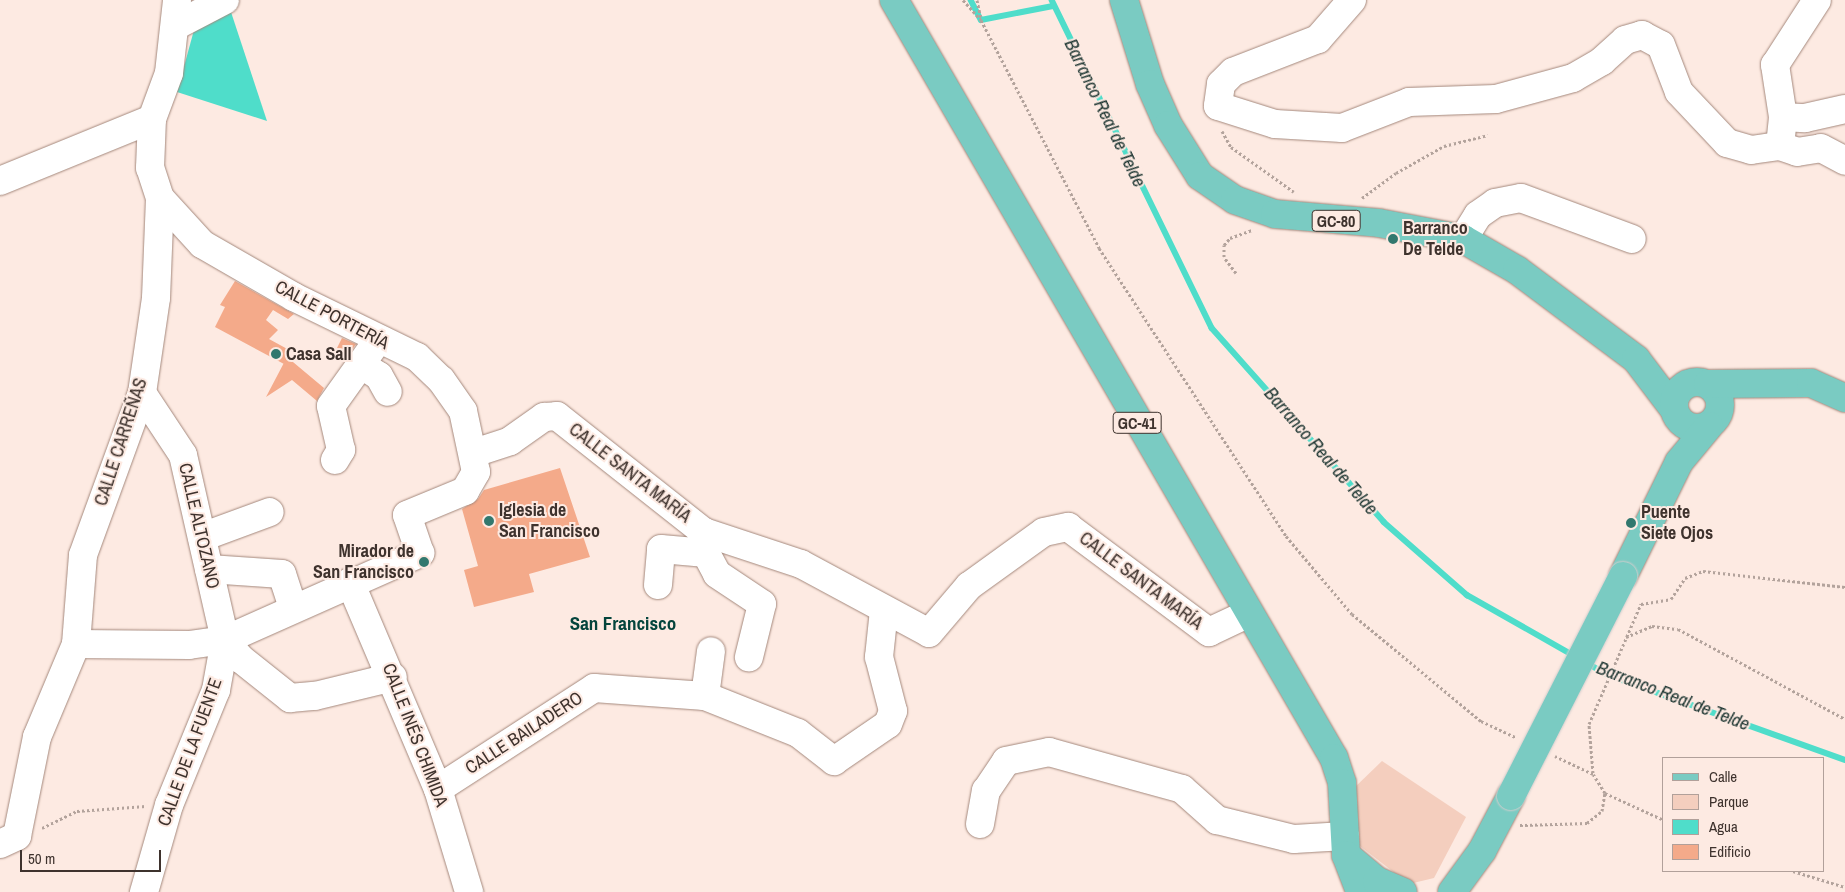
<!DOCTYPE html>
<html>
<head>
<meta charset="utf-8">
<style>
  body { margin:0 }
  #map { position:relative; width:1845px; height:892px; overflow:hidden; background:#fdeae2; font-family:"Archivo Narrow",sans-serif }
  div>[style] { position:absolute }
  .green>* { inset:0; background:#f4cebe }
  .water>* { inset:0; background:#4fddca }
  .stream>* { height:5.5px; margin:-2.75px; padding:0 2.75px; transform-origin:2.75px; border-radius:2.75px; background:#4fddca }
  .building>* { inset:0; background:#f4aa8a }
  .path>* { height:3px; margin-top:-1.5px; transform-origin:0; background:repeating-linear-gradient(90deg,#b3a39c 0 2.5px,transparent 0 5px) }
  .roads { filter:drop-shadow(0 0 1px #a4887c) drop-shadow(0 0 1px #a4887c) }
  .minor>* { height:28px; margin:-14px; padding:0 14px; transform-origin:14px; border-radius:14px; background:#fff }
  .major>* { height:28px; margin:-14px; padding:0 14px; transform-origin:14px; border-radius:14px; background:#7acbc2 }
  .major>.ring { margin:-14px; padding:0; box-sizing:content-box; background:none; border:28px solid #7acbc2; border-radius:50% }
  .bridges { filter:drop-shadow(0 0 1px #d1cecd) drop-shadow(0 0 1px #d1cecd) }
  .major-bridge>* { height:28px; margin:-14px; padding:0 14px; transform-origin:14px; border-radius:14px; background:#7acbc2 }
  .dots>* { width:14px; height:14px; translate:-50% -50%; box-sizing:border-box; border:2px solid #fdeae2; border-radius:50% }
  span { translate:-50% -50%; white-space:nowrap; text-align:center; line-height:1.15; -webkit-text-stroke:4px #fdeae2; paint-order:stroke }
  .shield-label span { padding:1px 4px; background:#fdeae2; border:1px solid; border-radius:4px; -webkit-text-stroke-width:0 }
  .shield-label { font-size:16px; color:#3e322d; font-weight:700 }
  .poi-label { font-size:18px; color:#3e322d; font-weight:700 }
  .left { translate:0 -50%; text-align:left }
  .right { translate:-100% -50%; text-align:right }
  .street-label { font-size:18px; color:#3e322d }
  .water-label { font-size:19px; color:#203834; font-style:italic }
  .neighbourhood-label { font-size:19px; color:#04443c; font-weight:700 }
  .legend { position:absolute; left:1662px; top:757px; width:162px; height:115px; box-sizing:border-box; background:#fdeae2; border:1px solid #b1a09a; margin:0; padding:6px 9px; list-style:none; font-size:15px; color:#3e322d }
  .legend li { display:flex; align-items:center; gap:10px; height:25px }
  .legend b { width:25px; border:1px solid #b1a09a }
  .scale { position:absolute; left:20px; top:850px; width:141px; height:22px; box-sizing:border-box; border:2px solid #3e322d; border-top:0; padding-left:6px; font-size:15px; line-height:18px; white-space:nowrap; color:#3e322d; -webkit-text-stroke:4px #fdeae2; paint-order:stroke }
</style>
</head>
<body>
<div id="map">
  <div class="green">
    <i style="clip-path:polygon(1382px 761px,1466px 817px,1434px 878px,1409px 884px,1360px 846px,1352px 790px)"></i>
  </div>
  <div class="water">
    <i style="clip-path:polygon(231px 12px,267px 121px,177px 92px,194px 30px)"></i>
  </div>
  <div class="stream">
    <i style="left:971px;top:0;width:22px;rotate:63deg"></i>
    <i style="left:981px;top:20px;width:73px;rotate:-11deg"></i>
    <i style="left:1052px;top:0;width:365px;rotate:64deg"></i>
    <i style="left:1212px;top:328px;width:259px;rotate:48.4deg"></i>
    <i style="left:1384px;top:522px;width:111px;rotate:41.3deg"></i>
    <i style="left:1467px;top:595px;width:124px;rotate:29.5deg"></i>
    <i style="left:1587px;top:663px;width:24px;rotate:30deg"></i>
    <i style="left:1608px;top:675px;width:252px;rotate:19.7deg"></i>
  </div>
  <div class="building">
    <i style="clip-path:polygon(235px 281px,294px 314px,288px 319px,273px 310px,266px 320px,278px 330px,269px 339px,291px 351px,284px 364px,215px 327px,225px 307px,220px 305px)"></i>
    <i style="clip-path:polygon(342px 338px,356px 344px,349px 354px,337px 348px)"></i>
    <i style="clip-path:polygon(287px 357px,324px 388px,317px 401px,292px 380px,266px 397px)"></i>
    <i style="clip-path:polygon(560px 468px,590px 557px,529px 574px,534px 592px,474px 607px,464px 570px,478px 566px,462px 509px,478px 499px,484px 490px)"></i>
  </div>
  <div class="path">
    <i style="left:963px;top:0;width:27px;rotate:48deg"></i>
    <i style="left:981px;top:20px;width:257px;rotate:62.6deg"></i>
    <i style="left:1099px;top:248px;width:343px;rotate:57deg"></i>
    <i style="left:1286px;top:536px;width:102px;rotate:49.8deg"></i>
    <i style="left:1352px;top:614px;width:168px;rotate:39.7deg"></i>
    <i style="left:1481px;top:721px;width:38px;rotate:25deg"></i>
    <i style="left:977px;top:0;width:19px;rotate:78deg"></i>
    <i style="left:1222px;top:131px;width:18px;rotate:61deg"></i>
    <i style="left:1231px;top:147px;width:77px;rotate:35.5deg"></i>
    <i style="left:1362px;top:198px;width:42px;rotate:-36.3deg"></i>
    <i style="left:1396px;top:173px;width:55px;rotate:-29.4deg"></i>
    <i style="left:1444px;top:146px;width:45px;rotate:-14deg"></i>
    <i style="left:1236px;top:273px;width:20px;rotate:-127deg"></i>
    <i style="left:1224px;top:257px;width:12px;rotate:-90deg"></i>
    <i style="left:1224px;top:245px;width:9px;rotate:-49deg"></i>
    <i style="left:1230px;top:238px;width:23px;rotate:-20deg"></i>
    <i style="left:1626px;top:637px;width:28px;rotate:-23deg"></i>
    <i style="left:1652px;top:626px;width:26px;rotate:7deg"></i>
    <i style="left:1678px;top:629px;width:190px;rotate:28.3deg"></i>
    <i style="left:1593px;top:773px;width:49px;rotate:-94.7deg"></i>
    <i style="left:1589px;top:724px;width:131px;rotate:-66.6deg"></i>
    <i style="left:1641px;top:604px;width:30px;rotate:-9deg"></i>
    <i style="left:1671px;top:599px;width:25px;rotate:-56deg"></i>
    <i style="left:1685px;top:578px;width:19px;rotate:-21deg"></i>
    <i style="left:1703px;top:571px;width:143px;rotate:6.4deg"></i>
    <i style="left:1605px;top:793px;width:65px;rotate:24.6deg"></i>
    <i style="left:1520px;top:825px;width:67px;rotate:-1.7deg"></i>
    <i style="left:1587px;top:823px;width:19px;rotate:-39deg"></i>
    <i style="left:1602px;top:811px;width:18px;rotate:-81deg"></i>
    <i style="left:1605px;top:793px;width:22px;rotate:-122deg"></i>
    <i style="left:1593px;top:774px;width:42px;rotate:-154.7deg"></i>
    <i style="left:42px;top:828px;width:39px;rotate:-26deg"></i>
    <i style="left:77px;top:811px;width:69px;rotate:-4.1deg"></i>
    <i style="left:1793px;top:871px;width:54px;rotate:17.1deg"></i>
  </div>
  <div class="roads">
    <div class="minor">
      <i style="left:1352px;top:0;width:52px;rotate:131.1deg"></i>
      <i style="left:1318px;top:39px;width:91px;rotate:158.8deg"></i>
      <i style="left:1233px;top:72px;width:17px;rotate:135deg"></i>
      <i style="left:1221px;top:84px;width:22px;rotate:98deg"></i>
      <i style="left:1218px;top:106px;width:60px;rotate:17.5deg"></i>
      <i style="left:1275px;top:124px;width:67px;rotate:3.4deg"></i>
      <i style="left:1342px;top:128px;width:72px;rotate:-21.2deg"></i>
      <i style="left:1409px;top:102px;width:87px;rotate:-2deg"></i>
      <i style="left:1496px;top:99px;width:80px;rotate:-15.3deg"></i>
      <i style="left:1573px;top:78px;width:34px;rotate:-30deg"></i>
      <i style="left:1602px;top:61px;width:31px;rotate:-42deg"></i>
      <i style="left:1625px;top:40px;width:18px;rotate:-16deg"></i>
      <i style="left:1642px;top:35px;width:21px;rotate:28deg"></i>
      <i style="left:1661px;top:45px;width:50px;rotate:69deg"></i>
      <i style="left:1679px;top:92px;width:70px;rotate:46.7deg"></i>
      <i style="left:1727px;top:143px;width:25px;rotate:16deg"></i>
      <i style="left:1751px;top:150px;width:29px;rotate:-8deg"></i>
      <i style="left:1780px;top:146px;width:18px;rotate:19deg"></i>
      <i style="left:1797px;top:152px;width:24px;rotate:-9deg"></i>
      <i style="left:1821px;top:148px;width:27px;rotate:28deg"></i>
      <i style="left:177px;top:25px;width:54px;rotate:-27.5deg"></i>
      <i style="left:1783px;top:117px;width:22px;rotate:3deg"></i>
      <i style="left:1805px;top:118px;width:41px;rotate:-12.7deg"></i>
      <i style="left:1780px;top:146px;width:29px;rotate:-84deg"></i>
      <i style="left:1783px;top:117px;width:53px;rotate:-98.7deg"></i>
      <i style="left:1775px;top:65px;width:77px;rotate:-57.1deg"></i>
      <i style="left:0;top:181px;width:164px;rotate:-22.2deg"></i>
      <i style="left:1463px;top:239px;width:28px;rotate:-58deg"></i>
      <i style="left:1478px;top:215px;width:21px;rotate:-35deg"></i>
      <i style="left:1495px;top:203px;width:26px;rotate:-11deg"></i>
      <i style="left:1521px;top:198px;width:118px;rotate:20.3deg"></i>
      <i style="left:362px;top:365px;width:20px;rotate:33deg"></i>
      <i style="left:379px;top:376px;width:18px;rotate:61deg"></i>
      <i style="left:142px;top:393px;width:74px;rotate:56.5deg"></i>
      <i style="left:183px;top:455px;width:190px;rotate:77.2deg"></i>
      <i style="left:225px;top:640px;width:51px;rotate:100.2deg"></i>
      <i style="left:216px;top:690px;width:124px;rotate:112.2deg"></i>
      <i style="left:169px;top:805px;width:91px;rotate:106deg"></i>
      <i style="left:474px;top:453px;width:38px;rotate:-18deg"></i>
      <i style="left:510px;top:441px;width:42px;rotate:-35.2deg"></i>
      <i style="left:544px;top:417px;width:13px;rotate:-4deg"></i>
      <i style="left:557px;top:416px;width:187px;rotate:38.3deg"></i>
      <i style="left:704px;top:532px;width:102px;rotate:18.3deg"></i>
      <i style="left:801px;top:564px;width:145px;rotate:28.3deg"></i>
      <i style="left:929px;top:633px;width:62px;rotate:-49.6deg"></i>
      <i style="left:969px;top:586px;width:92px;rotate:-35.8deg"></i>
      <i style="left:1044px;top:532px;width:25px;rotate:-12deg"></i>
      <i style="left:1068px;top:527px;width:176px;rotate:36.7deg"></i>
      <i style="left:1209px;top:632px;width:42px;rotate:-25.3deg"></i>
      <i style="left:335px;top:460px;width:12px;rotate:-59deg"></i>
      <i style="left:341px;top:450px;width:45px;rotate:-102.8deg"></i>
      <i style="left:331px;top:406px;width:81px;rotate:-54.5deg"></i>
      <i style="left:704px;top:532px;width:23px;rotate:83deg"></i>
      <i style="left:707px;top:555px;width:21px;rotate:62deg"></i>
      <i style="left:717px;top:574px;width:54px;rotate:33.7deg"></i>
      <i style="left:762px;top:604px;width:55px;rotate:103.8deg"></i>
      <i style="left:202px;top:537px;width:72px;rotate:-20.2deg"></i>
      <i style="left:209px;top:569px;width:73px;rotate:3.9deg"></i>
      <i style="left:282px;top:574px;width:35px;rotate:72deg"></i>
      <i style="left:350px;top:582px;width:225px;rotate:67deg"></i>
      <i style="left:438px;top:789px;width:108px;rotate:73.2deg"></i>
      <i style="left:658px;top:585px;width:36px;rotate:-85deg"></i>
      <i style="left:661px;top:549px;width:37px;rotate:5deg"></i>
      <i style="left:698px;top:552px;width:21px;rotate:-73deg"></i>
      <i style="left:225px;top:640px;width:25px;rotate:50deg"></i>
      <i style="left:241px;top:659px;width:63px;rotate:38.5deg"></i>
      <i style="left:290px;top:698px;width:25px;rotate:-5deg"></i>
      <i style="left:315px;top:696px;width:80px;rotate:-13.7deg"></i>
      <i style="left:76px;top:644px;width:113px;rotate:0.5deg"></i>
      <i style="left:189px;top:645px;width:36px;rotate:-8deg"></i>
      <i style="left:225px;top:640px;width:214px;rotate:-24deg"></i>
      <i style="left:420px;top:553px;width:40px;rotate:-108.9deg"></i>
      <i style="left:407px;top:515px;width:63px;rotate:-22.5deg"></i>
      <i style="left:465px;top:491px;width:22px;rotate:-60deg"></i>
      <i style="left:476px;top:472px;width:62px;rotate:-102deg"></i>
      <i style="left:463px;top:411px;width:38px;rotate:-125deg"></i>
      <i style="left:441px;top:380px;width:33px;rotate:-136deg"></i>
      <i style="left:417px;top:357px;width:137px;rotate:-154deg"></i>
      <i style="left:294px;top:297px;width:106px;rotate:-150.1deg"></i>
      <i style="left:202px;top:244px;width:62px;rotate:-132.4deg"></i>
      <i style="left:705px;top:696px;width:45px;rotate:-82.4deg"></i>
      <i style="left:438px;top:789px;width:186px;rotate:-32.9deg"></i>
      <i style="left:594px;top:688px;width:111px;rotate:4.1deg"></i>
      <i style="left:705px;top:696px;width:100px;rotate:21.7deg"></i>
      <i style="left:798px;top:733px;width:46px;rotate:37.9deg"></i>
      <i style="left:834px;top:761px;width:65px;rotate:-34.4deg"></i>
      <i style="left:888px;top:724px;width:14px;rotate:-69deg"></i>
      <i style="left:893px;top:711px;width:56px;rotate:-104.5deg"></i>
      <i style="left:879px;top:657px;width:47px;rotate:-83.9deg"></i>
      <i style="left:980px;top:824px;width:34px;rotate:-80deg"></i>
      <i style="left:986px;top:791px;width:36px;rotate:-56deg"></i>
      <i style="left:1006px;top:761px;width:44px;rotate:-11.8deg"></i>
      <i style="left:1049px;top:752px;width:138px;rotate:15.5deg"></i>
      <i style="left:1182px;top:789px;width:47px;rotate:41.5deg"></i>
      <i style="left:1217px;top:820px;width:79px;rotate:13.9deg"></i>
      <i style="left:1294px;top:839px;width:51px;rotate:-3.4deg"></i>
      <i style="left:0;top:844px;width:19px;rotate:-25deg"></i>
      <i style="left:17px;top:836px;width:101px;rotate:-78.6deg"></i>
      <i style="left:37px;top:737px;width:101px;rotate:-67.2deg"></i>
      <i style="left:76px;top:644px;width:89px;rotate:-85.5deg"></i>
      <i style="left:83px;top:555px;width:172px;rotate:-70deg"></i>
      <i style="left:142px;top:393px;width:96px;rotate:-81.6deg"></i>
      <i style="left:156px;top:298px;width:100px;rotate:-87.7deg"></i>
      <i style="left:160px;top:198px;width:32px;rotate:-108deg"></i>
      <i style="left:150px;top:168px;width:49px;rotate:-87.7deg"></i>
      <i style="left:152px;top:119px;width:49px;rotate:-69.7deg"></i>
      <i style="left:169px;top:73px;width:73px;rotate:-83.7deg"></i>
    </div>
    <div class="major">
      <i style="left:894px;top:0;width:876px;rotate:59.87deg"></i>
      <i style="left:1334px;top:758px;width:26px;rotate:72deg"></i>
      <i style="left:1342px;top:783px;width:72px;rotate:86.8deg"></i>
      <i style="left:1346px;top:855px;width:40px;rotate:69deg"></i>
      <i style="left:1124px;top:0;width:88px;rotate:72.8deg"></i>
      <i style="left:1150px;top:84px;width:45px;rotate:66.3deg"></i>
      <i style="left:1168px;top:125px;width:60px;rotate:57.9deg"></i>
      <i style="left:1200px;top:176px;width:42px;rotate:34.4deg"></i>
      <i style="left:1235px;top:200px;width:42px;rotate:19.3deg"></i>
      <i style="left:1275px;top:214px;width:104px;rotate:4.9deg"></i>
      <i style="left:1379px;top:223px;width:86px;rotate:10.8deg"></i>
      <i style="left:1463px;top:239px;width:62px;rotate:29.9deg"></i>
      <i style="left:1517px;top:270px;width:149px;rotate:36.8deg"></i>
      <i style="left:1636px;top:359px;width:63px;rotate:52.8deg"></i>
      <i class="ring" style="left:1674px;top:382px;width:18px;height:18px"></i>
      <i style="left:1708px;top:384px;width:103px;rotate:-0.6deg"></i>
      <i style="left:1811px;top:383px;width:37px;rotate:24deg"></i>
      <i style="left:1623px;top:576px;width:127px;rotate:-63.8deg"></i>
      <i style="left:1679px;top:462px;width:47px;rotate:-50.2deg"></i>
      <i style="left:1346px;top:855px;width:40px;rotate:40deg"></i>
      <i style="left:1377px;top:881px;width:28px;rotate:23deg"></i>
      <i style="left:1452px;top:892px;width:51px;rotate:-53.8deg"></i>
      <i style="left:1482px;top:851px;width:62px;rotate:-62.2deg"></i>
    </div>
  </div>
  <div class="bridges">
    <div class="major-bridge">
      <i style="left:1511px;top:796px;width:247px;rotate:-63deg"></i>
    </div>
  </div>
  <div class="dots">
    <i style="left:1393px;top:239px;background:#32786e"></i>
    <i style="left:276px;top:354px;background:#32786e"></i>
    <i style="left:489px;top:521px;background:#32786e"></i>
    <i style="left:1631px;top:523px;background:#32786e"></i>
    <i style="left:424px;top:562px;background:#32786e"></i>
  </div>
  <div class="shield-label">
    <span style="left:1336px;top:221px">GC-80</span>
    <span style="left:1137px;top:423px">GC-41</span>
  </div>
  <div class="poi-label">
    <span class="left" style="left:1403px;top:239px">Barranco<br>De Telde</span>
    <span class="left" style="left:286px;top:354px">Casa Sall</span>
    <span class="left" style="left:499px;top:521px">Iglesia de<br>San Francisco</span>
    <span class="left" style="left:1641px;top:523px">Puente<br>Siete Ojos</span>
    <span class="right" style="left:414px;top:562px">Mirador de<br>San Francisco</span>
  </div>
  <div class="street-label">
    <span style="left:332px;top:315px;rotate:28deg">CALLE PORTERÍA</span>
    <span style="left:121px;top:442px;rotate:-72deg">CALLE CARREÑAS</span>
    <span style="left:630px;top:473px;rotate:38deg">CALLE SANTA MARÍA</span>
    <span style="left:199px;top:526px;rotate:77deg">CALLE ALTOZANO</span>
    <span style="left:1141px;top:581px;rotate:37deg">CALLE SANTA MARÍA</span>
    <span style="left:524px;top:733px;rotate:-33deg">CALLE BAILADERO</span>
    <span style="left:415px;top:735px;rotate:69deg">CALLE INÉS CHIMIDA</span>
    <span style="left:190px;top:752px;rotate:-70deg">CALLE DE LA FUENTE</span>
  </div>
  <div class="water-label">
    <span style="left:1105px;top:113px;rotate:64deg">Barranco Real de Telde</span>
    <span style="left:1321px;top:451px;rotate:49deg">Barranco Real de Telde</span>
    <span style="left:1673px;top:696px;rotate:21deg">Barranco Real de Telde</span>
  </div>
  <div class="neighbourhood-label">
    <span style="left:623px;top:624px">San Francisco</span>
  </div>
  <ul class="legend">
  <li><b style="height:6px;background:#7acbc2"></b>Calle</li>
  <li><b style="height:14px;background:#f4cebe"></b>Parque</li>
  <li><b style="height:14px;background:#4fddca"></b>Agua</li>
  <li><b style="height:14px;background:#f4aa8a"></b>Edificio</li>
  </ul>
  <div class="scale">50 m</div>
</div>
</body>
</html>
